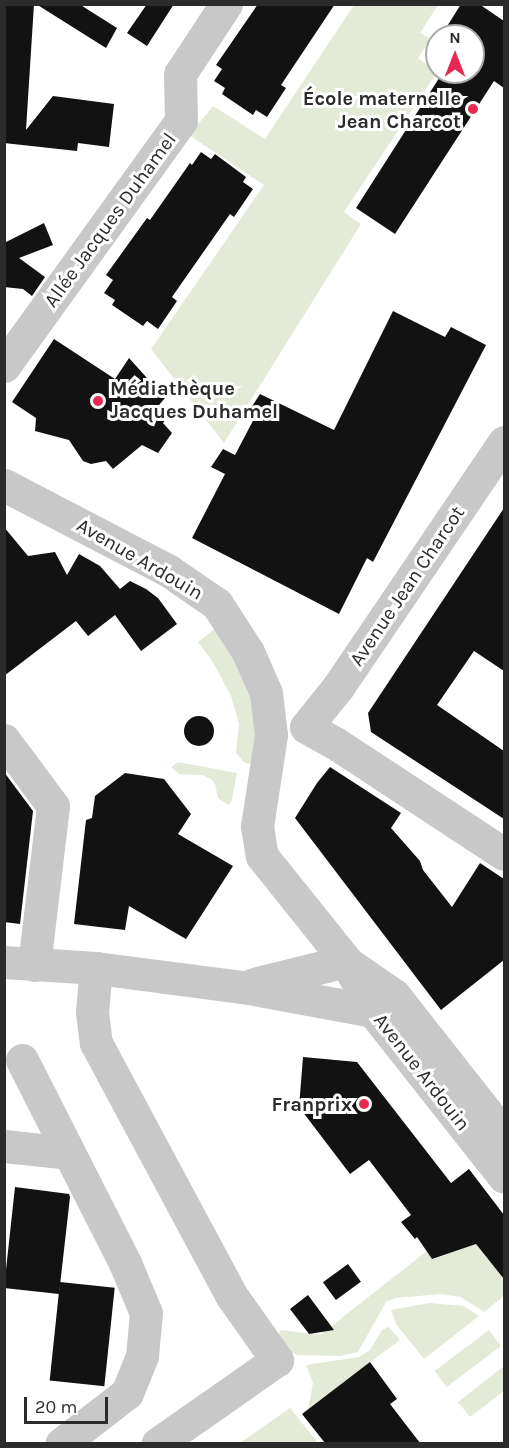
<!DOCTYPE html>
<html>
<head>
<meta charset="utf-8">
<style>
  body { margin:0 }
  #map { position:relative; width:509px; height:1448px; overflow:hidden; background:#fff; font-family:Karla,sans-serif }
  div>[style] { position:absolute }
  .green>* { inset:0; background:#e4ead8; transform-origin:0 0 }
  .building>* { inset:0; background:#121212; transform-origin:0 0 }
  .round { border-radius:50% }
  .minor>* { height:33px; margin:-16.5px; padding:0 16.5px; transform-origin:16.5px; border-radius:16.5px; background:#c8c8c8 }
  .dots>* { width:16px; height:16px; translate:-50% -50%; box-sizing:border-box; border:3px solid #fff; border-radius:50% }
  span { translate:-50% -50%; white-space:nowrap; text-align:center; line-height:1.15; -webkit-text-stroke:6px #fff; paint-order:stroke }
  .poi-label { font-size:20px; color:#2b2b2b; font-weight:700 }
  .right { translate:-100% -50%; text-align:right }
  .left { translate:0 -50%; text-align:left }
  .street-label { font-size:20px; color:#2b2b2b }
  .frame { position:absolute; inset:0; border:6px solid #2b2b2b; pointer-events:none }
  .north { position:absolute; left:425px; top:24px; width:60px; height:60px; box-sizing:border-box; background:#fff; border:2px solid #aaa; border-radius:50%; rotate:0deg; font-size:16px; font-weight:700; line-height:24px; text-align:center; color:#2b2b2b }
  .north::after { content:''; display:block; margin:auto; width:21px; height:27px; background:#e72952; clip-path:polygon(50% 0,100% 100%,50% 72%,0 100%) }
  .scale { position:absolute; left:24px; top:1397px; width:84px; height:27px; box-sizing:border-box; border:3px solid #2b2b2b; border-top:0; padding-left:8px; font-size:18px; line-height:21px; white-space:nowrap; color:#2b2b2b; -webkit-text-stroke:4px #fff; paint-order:stroke }
</style>
</head>
<body>
<div id="map">
  <div class="green">
    <i style="clip-path:polygon(354px 5px,438px 5px,420px 33px,431px 39px,418px 58px,437px 72px,344px 212px,361px 224px,224px 443px,151px 349px,264px 185px,189px 135px,213px 106px,265px 139px)"></i>
    <i style="clip-path:polygon(217px 627px,258px 701px,256px 764px,245px 763px,236px 753px,239px 724px,231px 696px,213px 662px,198px 642px)"></i>
    <i style="clip-path:polygon(178px 762px,237px 773px,231px 803px,228px 805px,218px 798px,215px 784px,211px 779px,202px 775px,179px 774px,171px 767px)"></i>
    <i style="clip-path:polygon(476px 1244px,487px 1259px,504px 1246px,504px 1263px,497px 1268px,504px 1279px,504px 1296px,484px 1312px,461px 1297px,441px 1294px,396px 1298px,386px 1302px,358px 1352px,340px 1356px,297px 1355px,290px 1351px,278px 1335px,281px 1330px,320px 1335px,427px 1251px,432px 1259px)"></i>
    <i style="clip-path:polygon(429px 1303px,464px 1306px,479px 1316px,424px 1359px,396px 1324px,391px 1310px)"></i>
    <i style="clip-path:polygon(389px 1327px,400px 1340px,308px 1409px,313px 1383px,306px 1365px,359px 1357px,370px 1350px,382px 1330px)"></i>
    <i style="left:489px;top:1330px;width:20px;height:68px;rotate:53deg"></i>
    <i style="clip-path:polygon(504px 1366px,504px 1391px,470px 1417px,458px 1402px)"></i>
    <i style="clip-path:polygon(290px 1408px,318px 1443px,240px 1443px)"></i>
  </div>
  <div class="building">
    <i style="clip-path:polygon(4px 4px,34px 4px,26px 130px,53px 96px,114px 104px,109px 147px,78px 143px,77px 151px,4px 143px)"></i>
    <i style="clip-path:polygon(36px 4px,79px 4px,117px 28px,106px 48px)"></i>
    <i style="clip-path:polygon(147px 4px,174px 4px,147px 46px,127px 33px)"></i>
    <i style="clip-path:polygon(258px 4px,335px 4px,281px 85px,286px 88px,267px 117px,256px 110px,253px 115px,222px 94px,225px 88px,214px 81px,222px 69px,216px 65px)"></i>
    <i style="clip-path:polygon(461px 4px,479px 4px,504px 21px,504px 88px,494px 81px,395px 234px,356px 208px,443px 72px,473px 72px,473px 36px,441px 36px)"></i>
    <i style="clip-path:polygon(201px 152px,211px 159px,215px 154px,246px 177px,243px 182px,253px 189px,234px 217px,230px 214px,172px 297px,177px 301px,158px 329px,147px 321px,143px 326px,112px 305px,115px 300px,104px 293px,113px 280px,106px 275px,147px 218px,150px 220px,190px 163px,192px 165px)"></i>
    <i style="clip-path:polygon(44px 223px,53px 245px,19px 258px,45px 277px,32px 296px,23px 289px,4px 287px,4px 243px)"></i>
    <i style="clip-path:polygon(393px 311px,445px 337px,451px 327px,486px 345px,373px 562px,367px 558px,339px 614px,192px 538px,225px 474px,211px 467px,223px 449px,235px 455px,256px 415px,249px 411px,260px 394px,334px 430px)"></i>
    <i style="clip-path:polygon(54px 339px,115px 379px,129px 358px,165px 398px,159px 405px,168px 416px,163px 423px,172px 433px,158px 453px,142px 445px,113px 469px,106px 461px,91px 464px,83px 461px,69px 440px,35px 431px,36px 418px,12px 402px)"></i>
    <i style="clip-path:polygon(504px 508px,504px 671px,474px 651px,437px 705px,504px 751px,504px 819px,371px 732px,368px 713px)"></i>
    <i style="clip-path:polygon(4px 527px,28px 556px,55px 552px,67px 575px,79px 554px,100px 566px,120px 589px,130px 581px,146px 589px,158px 598px,177px 624px,141px 651px,115px 615px,88px 636px,76px 621px,4px 676px)"></i>
    <i class="round" style="left:184px;top:716px;width:30px;height:30px"></i>
    <i style="clip-path:polygon(330px 767px,401px 813px,391px 828px,420px 861px,423px 870px,452px 907px,480px 863px,504px 879px,504px 960px,441px 1010px,295px 818px,317px 783px)"></i>
    <i style="clip-path:polygon(4px 772px,33px 811px,20px 924px,4px 922px)"></i>
    <i style="clip-path:polygon(125px 773px,164px 779px,191px 814px,178px 834px,233px 866px,186px 939px,129px 906px,125px 930px,74px 924px,86px 820px,92px 818px,95px 796px)"></i>
    <i style="clip-path:polygon(303px 1057px,357px 1062px,451px 1183px,469px 1169px,504px 1215px,504px 1279px,476px 1244px,432px 1259px,417px 1237px,415px 1239px,401px 1222px,411px 1215px,369px 1160px,350px 1174px,299px 1107px)"></i>
    <i style="clip-path:polygon(15px 1187px,69px 1194px,70px 1197px,59px 1294px,4px 1288px)"></i>
    <i style="left:348px;top:1264px;width:22px;height:31px;rotate:54deg"></i>
    <i style="left:60px;top:1282px;width:55px;height:99px;rotate:6deg"></i>
    <i style="clip-path:polygon(308px 1295px,334px 1330px,309px 1334px,290px 1309px)"></i>
    <i style="clip-path:polygon(370px 1362px,397px 1399px,390px 1404px,420px 1443px,325px 1443px,302px 1414px)"></i>
  </div>
  <div class="minor">
    <i style="left:4px;top:366px;width:302px;rotate:-54.2deg"></i>
    <i style="left:181px;top:121px;width:47px;rotate:-91.2deg"></i>
    <i style="left:180px;top:74px;width:84px;rotate:-56.7deg"></i>
    <i style="left:504px;top:442px;width:296px;rotate:124.1deg"></i>
    <i style="left:338px;top:687px;width:51px;rotate:128.7deg"></i>
    <i style="left:306px;top:727px;width:33px;rotate:29deg"></i>
    <i style="left:335px;top:743px;width:202px;rotate:33.3deg"></i>
    <i style="left:4px;top:485px;width:186px;rotate:27.5deg"></i>
    <i style="left:169px;top:571px;width:58px;rotate:34.5deg"></i>
    <i style="left:217px;top:604px;width:57px;rotate:57.1deg"></i>
    <i style="left:248px;top:652px;width:45px;rotate:66.3deg"></i>
    <i style="left:266px;top:693px;width:42px;rotate:83.2deg"></i>
    <i style="left:271px;top:735px;width:92px;rotate:98.7deg"></i>
    <i style="left:257px;top:826px;width:30px;rotate:81deg"></i>
    <i style="left:262px;top:856px;width:134px;rotate:51.3deg"></i>
    <i style="left:346px;top:961px;width:57px;rotate:61.6deg"></i>
    <i style="left:373px;top:1011px;width:211px;rotate:51.7deg"></i>
    <i style="left:4px;top:740px;width:82px;rotate:53.4deg"></i>
    <i style="left:53px;top:806px;width:160px;rotate:96.8deg"></i>
    <i style="left:4px;top:962px;width:92px;rotate:3.7deg"></i>
    <i style="left:96px;top:968px;width:148px;rotate:7.4deg"></i>
    <i style="left:243px;top:987px;width:132px;rotate:10.5deg"></i>
    <i style="left:352px;top:966px;width:51px;rotate:34.6deg"></i>
    <i style="left:394px;top:995px;width:178px;rotate:51.8deg"></i>
    <i style="left:96px;top:968px;width:44px;rotate:95.2deg"></i>
    <i style="left:92px;top:1012px;width:31px;rotate:83deg"></i>
    <i style="left:96px;top:1043px;width:286px;rotate:61.8deg"></i>
    <i style="left:231px;top:1295px;width:80px;rotate:54.7deg"></i>
    <i style="left:277px;top:1360px;width:146px;rotate:145deg"></i>
    <i style="left:254px;top:984px;width:95px;rotate:-14deg"></i>
    <i style="left:22px;top:1060px;width:228px;rotate:63.1deg"></i>
    <i style="left:125px;top:1263px;width:54px;rotate:67.2deg"></i>
    <i style="left:146px;top:1313px;width:43px;rotate:95.3deg"></i>
    <i style="left:142px;top:1356px;width:40px;rotate:112deg"></i>
    <i style="left:127px;top:1393px;width:83px;rotate:142.3deg"></i>
    <i style="left:4px;top:1146px;width:65px;rotate:6.1deg"></i>
  </div>
  <div class="dots">
    <i style="left:473px;top:109px;background:#e72952"></i>
    <i style="left:98px;top:401px;background:#e72952"></i>
    <i style="left:364px;top:1104px;background:#e72952"></i>
  </div>
  <div class="poi-label">
    <span class="right" style="left:461px;top:110px">École maternelle<br>Jean Charcot</span>
    <span class="left" style="left:110px;top:400px">Médiathèque<br>Jacques Duhamel</span>
    <span class="right" style="left:352px;top:1104px">Franprix</span>
  </div>
  <div class="street-label">
    <span style="left:110px;top:220px;rotate:-54deg">Allée Jacques Duhamel</span>
    <span style="left:140px;top:559px;rotate:30deg">Avenue Ardouin</span>
    <span style="left:407px;top:586px;rotate:-56deg">Avenue Jean Charcot</span>
    <span style="left:422px;top:1072px;rotate:52deg">Avenue Ardouin</span>
  </div>
  <div class="frame"></div>
  <div class="north">N</div>
  <div class="scale">20 m</div>
</div>
</body>
</html>
